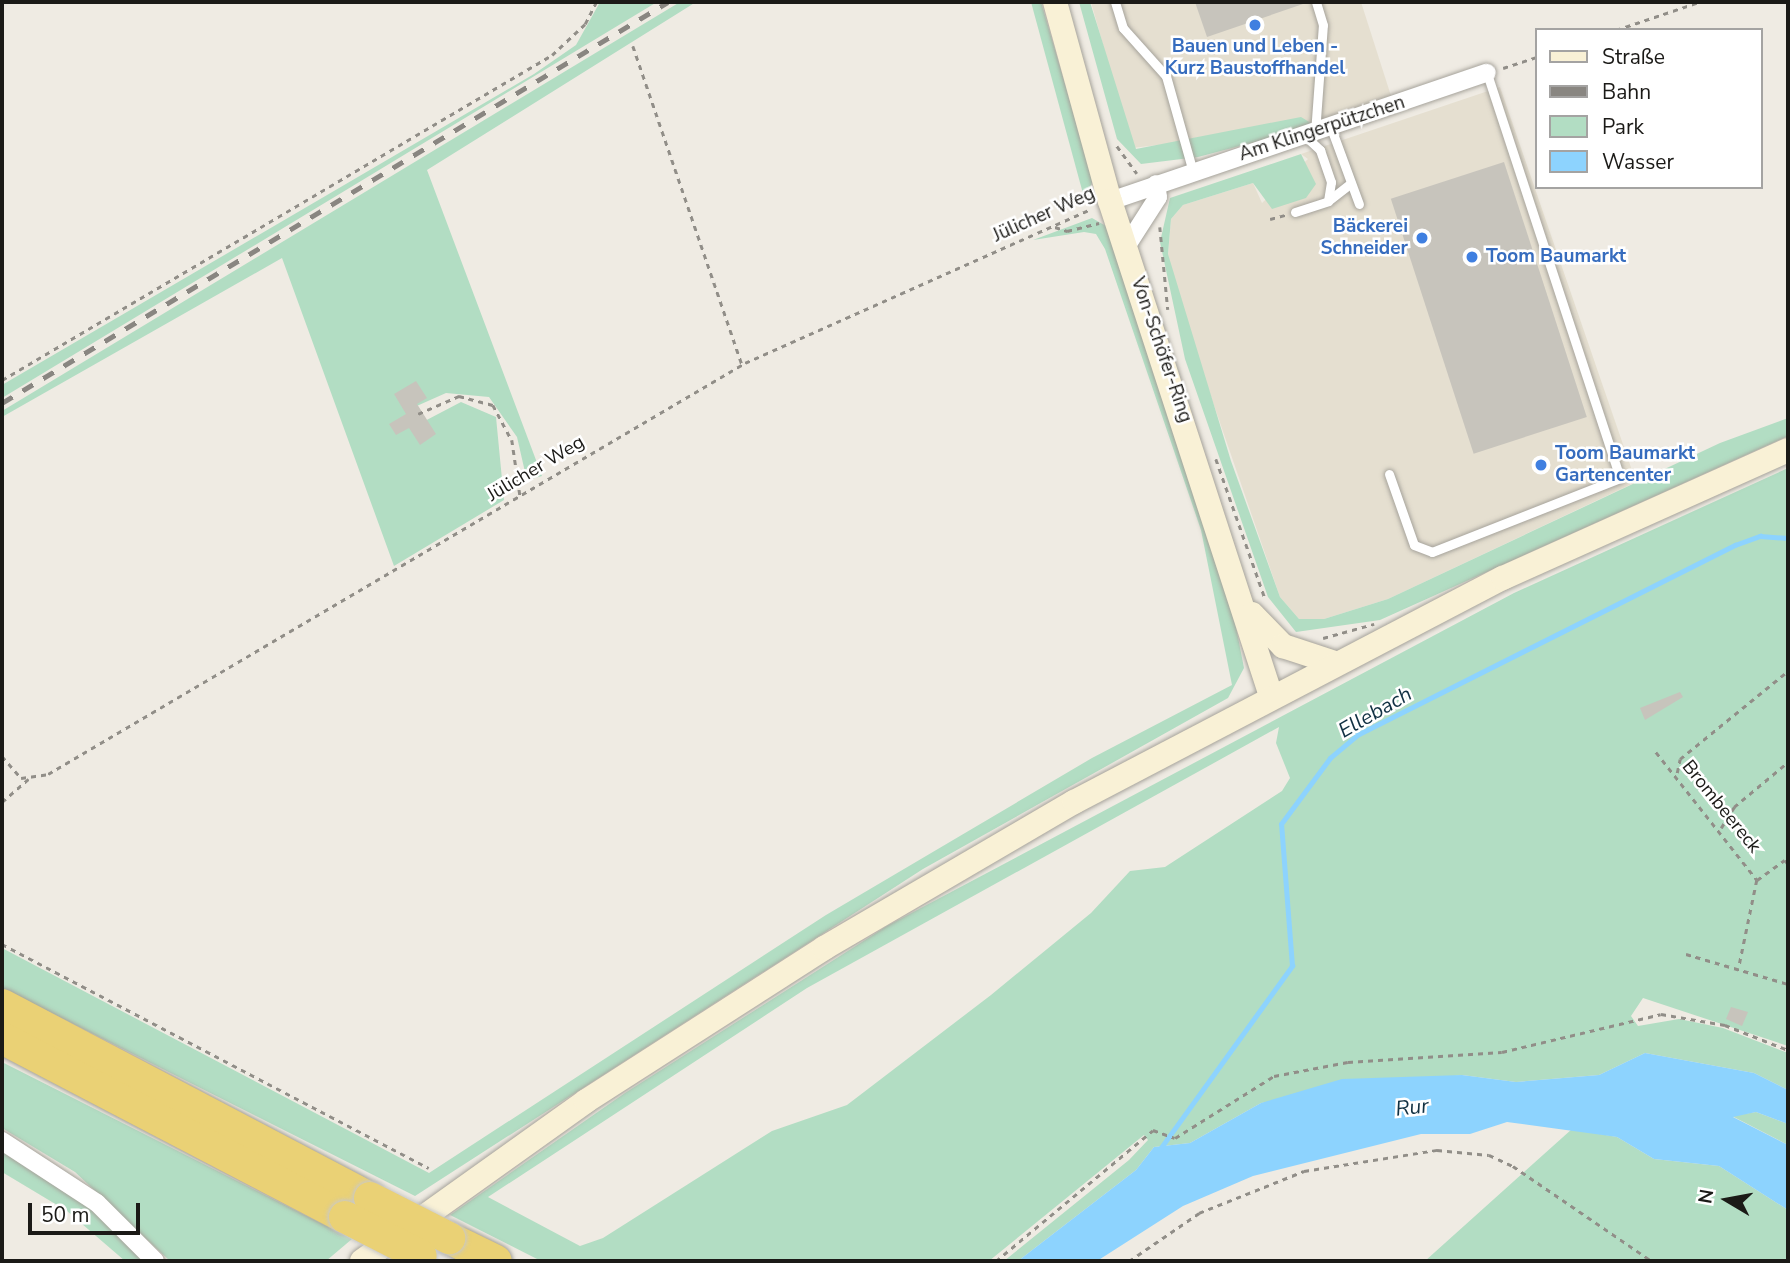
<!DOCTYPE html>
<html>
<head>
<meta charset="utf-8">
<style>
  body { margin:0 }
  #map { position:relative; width:1790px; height:1263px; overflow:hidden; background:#efebe3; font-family:"Nunito Sans",sans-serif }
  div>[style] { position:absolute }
  .built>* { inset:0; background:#e5dfd0 }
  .green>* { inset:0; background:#b2ddc3 }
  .water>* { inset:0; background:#8dd3fe }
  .stream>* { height:4.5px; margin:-2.25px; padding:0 2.25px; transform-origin:2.25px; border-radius:2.25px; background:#8dd3fe }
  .building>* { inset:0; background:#c7c4bc; transform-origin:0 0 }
  .path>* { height:2.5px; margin-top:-1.25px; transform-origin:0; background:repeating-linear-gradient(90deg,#918e88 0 5px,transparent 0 10px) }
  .roads { filter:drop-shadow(0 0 2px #a6a39b) drop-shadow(0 0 2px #a6a39b) }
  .service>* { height:9px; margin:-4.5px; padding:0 4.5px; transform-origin:4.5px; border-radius:4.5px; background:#fff }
  .minor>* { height:18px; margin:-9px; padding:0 9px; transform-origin:9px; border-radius:9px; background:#fff }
  .secondary>* { height:24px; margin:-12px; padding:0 12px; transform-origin:12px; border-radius:12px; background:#f9f1d6 }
  .motorway>* { height:32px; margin:-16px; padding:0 16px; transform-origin:16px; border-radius:16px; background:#ead175 }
  .rail>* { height:4.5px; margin-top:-2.25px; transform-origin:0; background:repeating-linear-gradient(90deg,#898681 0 12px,transparent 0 24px) }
  .bridges { filter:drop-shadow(0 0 2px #c8c8c7) drop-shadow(0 0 2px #c8c8c7) }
  .motorway-bridge>* { height:32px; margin:-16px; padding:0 16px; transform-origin:16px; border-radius:16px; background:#ead175 }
  .dots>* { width:19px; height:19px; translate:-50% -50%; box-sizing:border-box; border:4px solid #fff; border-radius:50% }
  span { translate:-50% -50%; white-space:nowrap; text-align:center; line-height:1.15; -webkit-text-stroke:5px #fff; paint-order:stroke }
  .shop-label { font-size:19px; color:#366cbe; font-weight:700 }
  .right { translate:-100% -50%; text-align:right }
  .left { translate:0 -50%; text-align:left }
  .street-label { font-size:19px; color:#1b1a17 }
  .water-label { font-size:21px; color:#113143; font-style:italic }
  .frame { position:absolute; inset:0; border:4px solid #1b1a17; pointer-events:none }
  .legend { position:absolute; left:1535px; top:28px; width:228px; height:161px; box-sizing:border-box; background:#fff; border:2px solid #a4a3a2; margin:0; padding:9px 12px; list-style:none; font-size:21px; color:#1b1a17 }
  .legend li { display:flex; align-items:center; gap:14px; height:35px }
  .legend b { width:35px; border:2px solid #a4a3a2 }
  .north { position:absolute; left:1692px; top:1165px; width:70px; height:70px; -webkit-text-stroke:5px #fff; paint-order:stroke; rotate:280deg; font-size:19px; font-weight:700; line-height:28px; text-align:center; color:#1b1a17 }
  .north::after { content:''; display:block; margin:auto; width:24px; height:32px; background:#1b1a17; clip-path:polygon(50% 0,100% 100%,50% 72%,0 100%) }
  .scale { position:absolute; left:28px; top:1203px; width:112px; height:32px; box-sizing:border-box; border:4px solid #1b1a17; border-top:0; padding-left:9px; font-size:21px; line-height:24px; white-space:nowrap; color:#1b1a17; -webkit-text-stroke:5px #fff; paint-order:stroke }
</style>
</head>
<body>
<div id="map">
  <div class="built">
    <i style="clip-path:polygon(1091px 2px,1361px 2px,1392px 99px,1303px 128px,1132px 148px)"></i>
    <i style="clip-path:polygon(1500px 87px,1636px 482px,1388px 599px,1324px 619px,1299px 619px,1280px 597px,1176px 295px,1168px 255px,1171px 219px,1183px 205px,1253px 183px,1262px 203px,1308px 159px,1301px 154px)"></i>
  </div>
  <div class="green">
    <i style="clip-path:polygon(600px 2px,657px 2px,2px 398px,2px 385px,534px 74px,576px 45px)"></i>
    <i style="clip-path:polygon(680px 2px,696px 2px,427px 170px,542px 476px,531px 479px,525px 472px,517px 437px,489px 397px,446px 393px,410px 409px,419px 424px,461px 402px,496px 417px,504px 500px,394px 566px,282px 258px,2px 417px,2px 411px)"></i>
    <i style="clip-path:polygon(1031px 2px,1041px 2px,1093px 180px,1085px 201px)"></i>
    <i style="clip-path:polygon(1079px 2px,1090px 2px,1136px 149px,1301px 117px,1316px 126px,1198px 157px,1141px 164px,1117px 139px)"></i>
    <i style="clip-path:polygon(1301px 154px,1316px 184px,1306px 198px,1272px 209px,1253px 183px,1183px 205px,1171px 219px,1168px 254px,1231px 461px,1280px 597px,1299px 619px,1324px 619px,1388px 599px,1720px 443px,1788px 418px,1788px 436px,1380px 620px,1296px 632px,1268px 597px,1185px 359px,1160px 242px,1170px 198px)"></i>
    <i style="clip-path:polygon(1092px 218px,1106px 226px,1231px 602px,1244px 668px,1228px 698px,923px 869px,415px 1196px,2px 988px,2px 948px,429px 1173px,826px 915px,1092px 758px,1232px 685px,1201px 530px,1105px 249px,1096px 234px,1084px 232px,1033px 240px)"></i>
    <i style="clip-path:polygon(evenodd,1788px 468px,1788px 1046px,1643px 998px,1631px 1016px,1638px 1026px,1679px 1019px,1723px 1028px,1788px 1053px,1788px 1090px,1754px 1073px,1645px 1053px,1599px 1075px,1516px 1082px,1462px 1075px,1261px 1103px,1190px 1143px,1154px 1147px,1136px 1170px,1018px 1261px,1004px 1261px,1129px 1160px,1148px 1140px,1144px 1135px,989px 1261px,541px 1261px,450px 1215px,625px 1093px,887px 926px,1514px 593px,1788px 468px,1279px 727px,1276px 743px,1290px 778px,1282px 791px,1165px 867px,1130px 871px,1091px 913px,991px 995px,847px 1105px,772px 1131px,603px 1238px,580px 1246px,488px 1197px,807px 988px,1279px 727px)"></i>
    <i style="clip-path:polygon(2px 1062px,352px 1239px,326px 1261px,170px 1261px,75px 1172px,2px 1128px)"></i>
    <i style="clip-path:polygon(1756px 1112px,1788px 1124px,1788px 1145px,1732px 1116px)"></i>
    <i style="clip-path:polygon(1572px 1129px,1617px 1137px,1654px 1159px,1719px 1166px,1788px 1210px,1788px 1261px,1425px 1261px)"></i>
    <i style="clip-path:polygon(2px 1152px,97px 1213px,143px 1261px,125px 1261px,67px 1211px,2px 1172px)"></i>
  </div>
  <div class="water">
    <i style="clip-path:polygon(1645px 1053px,1754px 1073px,1788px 1090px,1788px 1124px,1756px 1112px,1733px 1117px,1788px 1145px,1788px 1210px,1719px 1166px,1654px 1159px,1617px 1137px,1507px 1122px,1470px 1134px,1421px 1134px,1253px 1176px,1183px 1206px,1097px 1261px,1018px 1261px,1136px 1170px,1154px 1147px,1190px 1143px,1261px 1103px,1342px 1079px,1462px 1075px,1516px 1082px,1599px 1075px)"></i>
  </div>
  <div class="stream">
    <i style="left:1160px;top:1149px;width:226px;rotate:-54.2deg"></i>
    <i style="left:1292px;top:966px;width:142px;rotate:-94.4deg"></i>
    <i style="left:1281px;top:824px;width:82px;rotate:-53.4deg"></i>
    <i style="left:1330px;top:758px;width:35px;rotate:-40deg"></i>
    <i style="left:1357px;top:735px;width:423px;rotate:-26.7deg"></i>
    <i style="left:1735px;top:545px;width:27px;rotate:-20deg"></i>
    <i style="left:1760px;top:536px;width:28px;rotate:4deg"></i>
  </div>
  <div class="building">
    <i style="clip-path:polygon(1195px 2px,1303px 2px,1303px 4px,1207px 37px)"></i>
    <i style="left:1504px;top:162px;width:268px;height:119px;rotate:72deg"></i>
    <i style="clip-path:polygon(416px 381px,427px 398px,417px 404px,436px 434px,420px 445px,409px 428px,396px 435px,389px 424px,406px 414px,394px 394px)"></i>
    <i style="clip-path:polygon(1680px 692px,1683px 697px,1645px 720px,1640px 708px)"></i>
    <i style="clip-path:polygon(1731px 1007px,1748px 1012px,1742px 1026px,1726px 1019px)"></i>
  </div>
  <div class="path">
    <i style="left:1616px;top:30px;width:88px;rotate:-18.6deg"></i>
    <i style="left:633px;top:46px;width:336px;rotate:71.1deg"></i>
    <i style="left:1503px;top:68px;width:35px;rotate:-18deg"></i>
    <i style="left:1117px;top:146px;width:34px;rotate:54deg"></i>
    <i style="left:1270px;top:219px;width:16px;rotate:-15deg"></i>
    <i style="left:1055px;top:227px;width:13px;rotate:18deg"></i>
    <i style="left:1067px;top:231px;width:33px;rotate:-14deg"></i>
    <i style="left:1160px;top:227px;width:83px;rotate:84.5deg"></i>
    <i style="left:2px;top:380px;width:639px;rotate:-30.58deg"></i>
    <i style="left:552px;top:55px;width:45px;rotate:-43.2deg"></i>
    <i style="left:585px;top:24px;width:25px;rotate:-63deg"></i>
    <i style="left:418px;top:414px;width:45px;rotate:-23.7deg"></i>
    <i style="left:459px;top:396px;width:35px;rotate:15deg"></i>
    <i style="left:493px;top:405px;width:40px;rotate:62deg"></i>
    <i style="left:512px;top:440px;width:56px;rotate:81.7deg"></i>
    <i style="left:1216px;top:459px;width:147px;rotate:70.6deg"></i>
    <i style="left:1323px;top:638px;width:53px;rotate:-15.4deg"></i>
    <i style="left:1656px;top:752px;width:163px;rotate:51.7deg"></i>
    <i style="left:1757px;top:880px;width:89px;rotate:101.7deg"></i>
    <i style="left:2px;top:756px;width:29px;rotate:49deg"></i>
    <i style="left:21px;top:778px;width:27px;rotate:-8deg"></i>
    <i style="left:48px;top:774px;width:809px;rotate:-30.53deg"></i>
    <i style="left:745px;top:363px;width:379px;rotate:-24deg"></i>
    <i style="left:1677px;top:773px;width:14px;rotate:-78deg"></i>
    <i style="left:1680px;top:759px;width:139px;rotate:-39.2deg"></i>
    <i style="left:2px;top:802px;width:35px;rotate:-41deg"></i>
    <i style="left:1721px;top:828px;width:25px;rotate:-58deg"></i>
    <i style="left:1734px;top:807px;width:70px;rotate:-39.8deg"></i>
    <i style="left:1757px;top:880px;width:34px;rotate:-36deg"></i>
    <i style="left:1785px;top:860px;width:5px;rotate:53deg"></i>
    <i style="left:2px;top:944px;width:482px;rotate:27.7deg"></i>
    <i style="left:1686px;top:954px;width:106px;rotate:16.4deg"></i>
    <i style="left:996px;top:1261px;width:204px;rotate:-39.8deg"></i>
    <i style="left:1153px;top:1130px;width:23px;rotate:20deg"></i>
    <i style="left:1175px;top:1138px;width:117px;rotate:-32.1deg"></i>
    <i style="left:1274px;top:1076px;width:75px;rotate:-10.7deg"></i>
    <i style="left:1348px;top:1062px;width:154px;rotate:-3.7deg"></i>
    <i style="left:1502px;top:1052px;width:163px;rotate:-13.4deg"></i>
    <i style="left:1661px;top:1014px;width:65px;rotate:9.8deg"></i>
    <i style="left:1725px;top:1025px;width:68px;rotate:21.6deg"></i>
    <i style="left:1129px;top:1261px;width:85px;rotate:-34.4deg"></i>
    <i style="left:1199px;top:1213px;width:113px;rotate:-21.8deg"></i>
    <i style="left:1304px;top:1171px;width:135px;rotate:-9deg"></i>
    <i style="left:1437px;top:1150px;width:52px;rotate:5.5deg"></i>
    <i style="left:1489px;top:1155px;width:26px;rotate:25deg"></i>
    <i style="left:1513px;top:1166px;width:168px;rotate:34.4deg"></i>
  </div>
  <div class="roads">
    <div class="service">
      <i style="left:1115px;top:2px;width:27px;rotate:73deg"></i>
      <i style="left:1123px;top:28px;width:64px;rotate:48.1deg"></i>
      <i style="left:1166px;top:76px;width:100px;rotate:74.3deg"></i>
      <i style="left:1331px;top:128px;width:81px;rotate:69.8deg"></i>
      <i style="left:1315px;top:133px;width:108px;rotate:-85.8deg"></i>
      <i style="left:1323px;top:25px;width:24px;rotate:-107deg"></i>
      <i style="left:1305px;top:136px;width:21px;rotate:43deg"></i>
      <i style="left:1320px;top:150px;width:34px;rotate:71deg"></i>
      <i style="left:1331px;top:182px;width:19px;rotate:99deg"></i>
      <i style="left:1295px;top:212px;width:35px;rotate:-18deg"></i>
      <i style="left:1328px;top:201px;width:29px;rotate:-38deg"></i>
      <i style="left:1389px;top:474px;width:75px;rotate:70.6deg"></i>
      <i style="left:1414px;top:545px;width:19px;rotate:21deg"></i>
      <i style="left:1432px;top:552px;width:202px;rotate:-21.5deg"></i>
      <i style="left:1620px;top:478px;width:426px;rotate:-108.2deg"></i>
    </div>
    <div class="minor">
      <i style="left:1110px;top:201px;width:398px;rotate:-18.8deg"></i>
      <i style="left:1126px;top:247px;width:59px;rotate:-57.4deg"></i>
      <i style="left:1158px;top:197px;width:13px;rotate:-99deg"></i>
      <i style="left:2px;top:1141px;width:113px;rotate:33.1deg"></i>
      <i style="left:97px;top:1203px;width:82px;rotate:45deg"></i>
    </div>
    <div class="secondary">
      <i style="left:1055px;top:2px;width:206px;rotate:74.6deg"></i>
      <i style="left:1110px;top:201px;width:521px;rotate:71.98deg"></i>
      <i style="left:1252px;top:614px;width:45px;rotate:45.9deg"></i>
      <i style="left:1283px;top:646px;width:55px;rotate:18.1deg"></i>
      <i style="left:362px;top:1261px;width:275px;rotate:-35.5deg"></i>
      <i style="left:586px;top:1101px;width:283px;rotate:-32.7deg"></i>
      <i style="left:824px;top:948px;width:290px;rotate:-30.3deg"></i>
      <i style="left:1074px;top:802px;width:484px;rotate:-27.6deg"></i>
      <i style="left:1503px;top:578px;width:312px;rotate:-24.2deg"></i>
    </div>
    <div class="motorway">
      <i style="left:2px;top:1005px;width:416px;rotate:27.7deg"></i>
      <i style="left:2px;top:1038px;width:387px;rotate:27.6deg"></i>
      <i style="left:449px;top:1238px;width:52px;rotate:26.1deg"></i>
    </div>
  </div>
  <div class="rail">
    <i style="left:2px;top:403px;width:777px;rotate:-31.05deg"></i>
  </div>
  <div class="bridges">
    <div class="motorway-bridge">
      <i style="left:370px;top:1198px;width:89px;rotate:26.9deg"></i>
      <i style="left:345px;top:1217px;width:85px;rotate:27.2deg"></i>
    </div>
  </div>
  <div class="dots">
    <i style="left:1255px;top:25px;background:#3f7fe0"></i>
    <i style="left:1422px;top:238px;background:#3f7fe0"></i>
    <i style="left:1472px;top:257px;background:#3f7fe0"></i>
    <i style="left:1541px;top:465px;background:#3f7fe0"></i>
  </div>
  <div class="shop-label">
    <span style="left:1255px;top:58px">Bauen und Leben -<br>Kurz Baustoffhandel</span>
    <span class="right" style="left:1408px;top:238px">Bäckerei<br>Schneider</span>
    <span class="left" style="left:1486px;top:257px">Toom Baumarkt</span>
    <span class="left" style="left:1555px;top:465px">Toom Baumarkt<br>Gartencenter</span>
  </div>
  <div class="street-label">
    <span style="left:1322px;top:129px;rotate:-18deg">Am Klingerpützchen</span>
    <span style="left:1044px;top:215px;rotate:-24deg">Jülicher Weg</span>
    <span style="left:1161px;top:350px;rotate:71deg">Von-Schöfer-Ring</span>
    <span style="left:536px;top:469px;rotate:-31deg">Jülicher Weg</span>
    <span style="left:1721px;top:807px;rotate:51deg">Brombeereck</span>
  </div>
  <div class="water-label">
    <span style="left:1375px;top:712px;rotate:-30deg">Ellebach</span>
    <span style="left:1412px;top:1107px;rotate:-6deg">Rur</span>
  </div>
  <div class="frame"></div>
  <ul class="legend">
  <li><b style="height:9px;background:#f9f1d6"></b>Straße</li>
  <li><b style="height:9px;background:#898681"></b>Bahn</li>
  <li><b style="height:19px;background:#b2ddc3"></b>Park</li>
  <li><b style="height:19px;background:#8dd3fe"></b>Wasser</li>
  </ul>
  <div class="north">N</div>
  <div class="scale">50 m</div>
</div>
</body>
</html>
